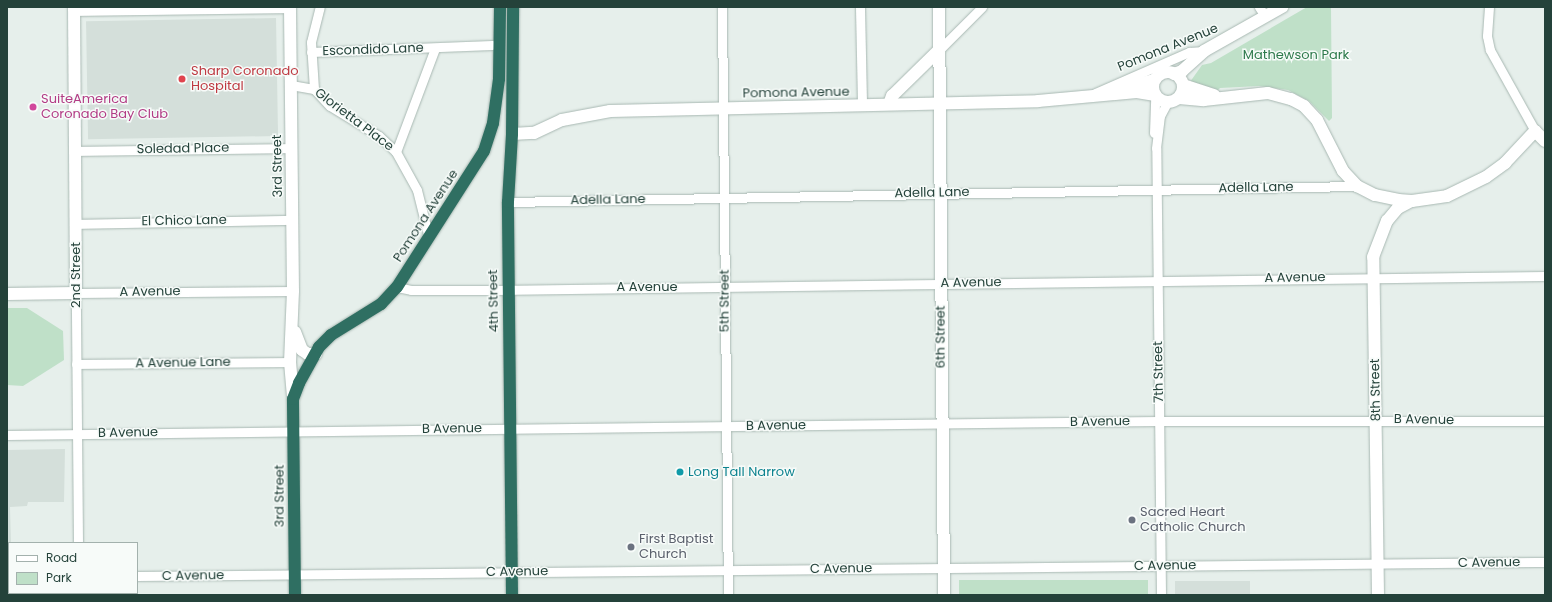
<!DOCTYPE html>
<html>
<head>
<meta charset="utf-8">
<style>
  body { margin:0 }
  #map { position:relative; width:1552px; height:602px; overflow:hidden; background:#e6efeb; font-family:Poppins,sans-serif }
  div>[style] { position:absolute }
  .built>* { inset:0; background:#d4dfda; transform-origin:0 0 }
  .green>* { inset:0; background:#bfe0c8; transform-origin:0 0 }
  .roads { filter:drop-shadow(0 0 1px #a8b8b2) drop-shadow(0 0 1px #a8b8b2) }
  .street>* { height:9px; margin:-4.5px; padding:0 4.5px; transform-origin:4.5px; border-radius:4.5px; background:#fff }
  .secondary>* { height:12px; margin:-6px; padding:0 6px; transform-origin:6px; border-radius:6px; background:#fff }
  .secondary>.ring { margin:-6px; padding:0; box-sizing:content-box; background:none; border:12px solid #fff; border-radius:50% }
  .highway>* { height:12px; margin:-6px; padding:0 6px; transform-origin:6px; border-radius:6px; background:#2f6f62 }
  .dots>* { width:11px; height:11px; translate:-50% -50%; box-sizing:border-box; border:2px solid #f7fbf9; border-radius:50% }
  span { translate:-50% -50%; white-space:nowrap; text-align:center; line-height:1.15; -webkit-text-stroke:3px #f7fbf9; paint-order:stroke }
  .street-label { font-size:13px; color:#24423a }
  .park-label { font-size:13px; color:#2d7a4b }
  .health-label { font-size:13px; color:#be3a42 }
  .left { translate:0 -50%; text-align:left }
  .hotel-label { font-size:13px; color:#b23c85 }
  .culture-label { font-size:13px; color:#0d838f }
  .worship-label { font-size:13px; color:#5b616d }
  .frame { position:absolute; inset:0; border:8px solid #24423a; pointer-events:none }
  .legend { position:absolute; left:8px; top:542px; width:130px; height:52px; box-sizing:border-box; background:#f7fbf9; border:1px solid #a3b1ad; margin:0; padding:5px 7px; list-style:none; font-size:12px; color:#24423a }
  .legend li { display:flex; align-items:center; gap:8px; height:20px }
  .legend b { width:20px; border:1px solid #a3b1ad }
</style>
</head>
<body>
<div id="map">
  <div class="built">
    <i style="left:276px;top:18px;width:118px;height:190px;rotate:89deg"></i>
    <i style="clip-path:polygon(65px 449px,64px 502px,28px 502px,27px 506px,10px 507px,11px 543px,7px 569px,7px 450px)"></i>
    <i style="left:1250px;top:581px;width:14px;height:75px;rotate:90deg"></i>
  </div>
  <div class="green">
    <i style="clip-path:polygon(1307px 7px,1331px 7px,1332px 118px,1329px 121px,1309px 101px,1288px 90px,1259px 86px,1220px 88px,1217px 91px,1190px 82px,1202px 65px,1211px 63px)"></i>
    <i style="clip-path:polygon(7px 308px,27px 308px,63px 331px,64px 360px,23px 386px,7px 385px)"></i>
    <i style="left:1148px;top:580px;width:15px;height:189px;rotate:90deg"></i>
  </div>
  <div class="roads">
    <div class="street">
      <i style="left:722px;top:7px;width:588px;rotate:89.42deg"></i>
      <i style="left:860px;top:7px;width:99px;rotate:88.8deg"></i>
      <i style="left:1259px;top:7px;width:11px;rotate:56deg"></i>
      <i style="left:1489px;top:7px;width:29px;rotate:94deg"></i>
      <i style="left:1487px;top:36px;width:14px;rotate:78deg"></i>
      <i style="left:1490px;top:50px;width:93px;rotate:60.9deg"></i>
      <i style="left:74px;top:11px;width:216px;rotate:-0.8deg"></i>
      <i style="left:939px;top:50px;width:61px;rotate:-45deg"></i>
      <i style="left:311px;top:52px;width:181px;rotate:-2.2deg"></i>
      <i style="left:291px;top:85px;width:23px;rotate:10deg"></i>
      <i style="left:314px;top:89px;width:23px;rotate:47deg"></i>
      <i style="left:330px;top:106px;width:57px;rotate:31.5deg"></i>
      <i style="left:379px;top:136px;width:23px;rotate:43deg"></i>
      <i style="left:396px;top:152px;width:43px;rotate:61.1deg"></i>
      <i style="left:417px;top:190px;width:49px;rotate:76deg"></i>
      <i style="left:314px;top:89px;width:47px;rotate:-93.7deg"></i>
      <i style="left:311px;top:42px;width:36px;rotate:-76deg"></i>
      <i style="left:1095px;top:93px;width:103px;rotate:-23.6deg"></i>
      <i style="left:1189px;top:52px;width:15px;rotate:-4deg"></i>
      <i style="left:1154px;top:133px;width:37px;rotate:-88deg"></i>
      <i style="left:75px;top:151px;width:217px;rotate:-0.8deg"></i>
      <i style="left:396px;top:152px;width:111px;rotate:-69.4deg"></i>
      <i style="left:508px;top:202px;width:849px;rotate:-1.08deg"></i>
      <i style="left:75px;top:224px;width:217px;rotate:-1.1deg"></i>
      <i style="left:397px;top:287px;width:14px;rotate:12deg"></i>
      <i style="left:411px;top:290px;width:85px"></i>
      <i style="left:496px;top:290px;width:1049px;rotate:-0.76deg"></i>
      <i style="left:76px;top:364px;width:214px;rotate:-0.5deg"></i>
      <i style="left:7px;top:435px;width:1152px;rotate:-0.7deg"></i>
      <i style="left:1159px;top:421px;width:386px"></i>
      <i style="left:78px;top:543px;width:250px;rotate:-90.5deg"></i>
      <i style="left:76px;top:293px;width:217px;rotate:-0.5deg"></i>
      <i style="left:137px;top:576px;width:1408px;rotate:-0.57deg"></i>
      <i style="left:7px;top:577px;width:2px"></i>
      <i style="left:79px;top:593px;width:2px;rotate:90deg"></i>
      <i style="left:1161px;top:595px;width:447px;rotate:-90.6deg"></i>
      <i style="left:1156px;top:148px;width:32px;rotate:-83deg"></i>
      <i style="left:1160px;top:116px;width:15px;rotate:-62deg"></i>
    </div>
    <div class="secondary">
      <i style="left:290px;top:7px;width:284px;rotate:89.4deg"></i>
      <i style="left:293px;top:291px;width:71px;rotate:92.4deg"></i>
      <i style="left:290px;top:362px;width:37px;rotate:85deg"></i>
      <i style="left:939px;top:7px;width:588px;rotate:89.51deg"></i>
      <i class="ring" style="left:1153px;top:72px;width:18px;height:18px"></i>
      <i style="left:1174px;top:74px;width:9px;rotate:-21deg"></i>
      <i style="left:1182px;top:71px;width:30px;rotate:-42deg"></i>
      <i style="left:1204px;top:51px;width:90px;rotate:-29.4deg"></i>
      <i style="left:1183px;top:85px;width:33px;rotate:18deg"></i>
      <i style="left:1124px;top:88px;width:31px;rotate:-15deg"></i>
      <i style="left:1179px;top:98px;width:25px;rotate:5deg"></i>
      <i style="left:1204px;top:100px;width:64px;rotate:-6.2deg"></i>
      <i style="left:1268px;top:93px;width:24px;rotate:15deg"></i>
      <i style="left:1291px;top:99px;width:15px;rotate:28deg"></i>
      <i style="left:1304px;top:106px;width:19px;rotate:47deg"></i>
      <i style="left:1317px;top:120px;width:57px;rotate:63deg"></i>
      <i style="left:1343px;top:171px;width:21px;rotate:47deg"></i>
      <i style="left:1357px;top:186px;width:20px;rotate:27deg"></i>
      <i style="left:1375px;top:195px;width:24px;rotate:12deg"></i>
      <i style="left:1398px;top:200px;width:14px;rotate:4deg"></i>
      <i style="left:1412px;top:201px;width:35px;rotate:-8deg"></i>
      <i style="left:1447px;top:196px;width:43px;rotate:-26deg"></i>
      <i style="left:1486px;top:177px;width:24px;rotate:-36deg"></i>
      <i style="left:1505px;top:163px;width:44px;rotate:-46.8deg"></i>
      <i style="left:1535px;top:131px;width:14px;rotate:45deg"></i>
      <i style="left:889px;top:104px;width:9px;rotate:-69deg"></i>
      <i style="left:892px;top:96px;width:66px;rotate:-44.4deg"></i>
      <i style="left:512px;top:134px;width:22px;rotate:-3deg"></i>
      <i style="left:534px;top:133px;width:31px;rotate:-25deg"></i>
      <i style="left:562px;top:120px;width:49px;rotate:-10.6deg"></i>
      <i style="left:610px;top:111px;width:428px;rotate:-1.3deg"></i>
      <i style="left:1038px;top:101px;width:99px;rotate:-5.2deg"></i>
      <i style="left:1137px;top:92px;width:17px;rotate:10deg"></i>
      <i style="left:7px;top:294px;width:69px;rotate:-0.8deg"></i>
      <i style="left:76px;top:293px;width:286px;rotate:-90.4deg"></i>
      <i style="left:295px;top:332px;width:19px;rotate:69deg"></i>
      <i style="left:302px;top:350px;width:7px;rotate:34deg"></i>
      <i style="left:308px;top:354px;width:8px"></i>
      <i style="left:1378px;top:595px;width:338px;rotate:-90.8deg"></i>
      <i style="left:1373px;top:257px;width:39px;rotate:-69deg"></i>
      <i style="left:1387px;top:221px;width:17px;rotate:-50deg"></i>
      <i style="left:1398px;top:208px;width:15px;rotate:-28deg"></i>
    </div>
    <div class="highway">
      <i style="left:295px;top:595px;width:196px;rotate:-90.6deg"></i>
      <i style="left:293px;top:399px;width:17px;rotate:-69deg"></i>
      <i style="left:299px;top:383px;width:41px;rotate:-60.9deg"></i>
      <i style="left:319px;top:347px;width:17px;rotate:-45deg"></i>
      <i style="left:331px;top:335px;width:59px;rotate:-31.8deg"></i>
      <i style="left:381px;top:304px;width:23px;rotate:-47deg"></i>
      <i style="left:397px;top:287px;width:161px;rotate:-57.4deg"></i>
      <i style="left:484px;top:151px;width:29px;rotate:-72deg"></i>
      <i style="left:493px;top:123px;width:44px;rotate:-82.2deg"></i>
      <i style="left:499px;top:79px;width:72px;rotate:-89.2deg"></i>
      <i style="left:512px;top:595px;width:393px;rotate:-90.6deg"></i>
      <i style="left:508px;top:202px;width:68px;rotate:-86.6deg"></i>
      <i style="left:512px;top:134px;width:127px;rotate:-89.5deg"></i>
    </div>
  </div>
  <div class="dots">
    <i style="left:182px;top:79px;background:#e0444e"></i>
    <i style="left:33px;top:107px;background:#d1479c"></i>
    <i style="left:680px;top:472px;background:#0f9aa8"></i>
    <i style="left:1132px;top:520px;background:#6b7280"></i>
    <i style="left:631px;top:547px;background:#6b7280"></i>
  </div>
  <div class="street-label">
    <span style="left:1168px;top:48px;rotate:-22deg">Pomona Avenue</span>
    <span style="left:373px;top:50px;rotate:-2deg">Escondido Lane</span>
    <span style="left:796px;top:93px;rotate:-1deg">Pomona Avenue</span>
    <span style="left:354px;top:120px;rotate:37deg">Glorietta Place</span>
    <span style="left:183px;top:149px;rotate:-1deg">Soledad Place</span>
    <span style="left:278px;top:166px;rotate:-91deg">3rd Street</span>
    <span style="left:1256px;top:188px;rotate:-1deg">Adella Lane</span>
    <span style="left:932px;top:193px;rotate:-1deg">Adella Lane</span>
    <span style="left:608px;top:200px;rotate:-1deg">Adella Lane</span>
    <span style="left:426px;top:216px;rotate:-57deg">Pomona Avenue</span>
    <span style="left:184px;top:221px;rotate:-1deg">El Chico Lane</span>
    <span style="left:76px;top:275px;rotate:-90deg">2nd Street</span>
    <span style="left:1295px;top:278px;rotate:-1deg">A Avenue</span>
    <span style="left:971px;top:283px;rotate:-1deg">A Avenue</span>
    <span style="left:647px;top:287px">A Avenue</span>
    <span style="left:150px;top:292px;rotate:-1deg">A Avenue</span>
    <span style="left:494px;top:301px;rotate:-91deg">4th Street</span>
    <span style="left:725px;top:301px;rotate:-90deg">5th Street</span>
    <span style="left:941px;top:337px;rotate:-90deg">6th Street</span>
    <span style="left:183px;top:363px;rotate:-1deg">A Avenue Lane</span>
    <span style="left:1159px;top:372px;rotate:-91deg">7th Street</span>
    <span style="left:1376px;top:390px;rotate:-91deg">8th Street</span>
    <span style="left:1424px;top:420px;rotate:1deg">B Avenue</span>
    <span style="left:1100px;top:422px;rotate:-1deg">B Avenue</span>
    <span style="left:776px;top:426px;rotate:-1deg">B Avenue</span>
    <span style="left:452px;top:429px;rotate:-1deg">B Avenue</span>
    <span style="left:128px;top:433px;rotate:-1deg">B Avenue</span>
    <span style="left:280px;top:496px;rotate:-90deg">3rd Street</span>
    <span style="left:1489px;top:563px;rotate:-1deg">C Avenue</span>
    <span style="left:1165px;top:566px;rotate:-1deg">C Avenue</span>
    <span style="left:841px;top:569px;rotate:-1deg">C Avenue</span>
    <span style="left:517px;top:572px;rotate:-1deg">C Avenue</span>
    <span style="left:193px;top:576px;rotate:-1deg">C Avenue</span>
  </div>
  <div class="park-label">
    <span style="left:1296px;top:55px">Mathewson Park</span>
  </div>
  <div class="health-label">
    <span class="left" style="left:191px;top:79px">Sharp Coronado<br>Hospital</span>
  </div>
  <div class="hotel-label">
    <span class="left" style="left:41px;top:107px">SuiteAmerica<br>Coronado Bay Club</span>
  </div>
  <div class="culture-label">
    <span class="left" style="left:688px;top:472px">Long Tall Narrow</span>
  </div>
  <div class="worship-label">
    <span class="left" style="left:1140px;top:520px">Sacred Heart<br>Catholic Church</span>
    <span class="left" style="left:639px;top:547px">First Baptist<br>Church</span>
  </div>
  <div class="frame"></div>
  <ul class="legend">
  <li><b style="height:5px;background:#fff"></b>Road</li>
  <li><b style="height:11px;background:#bfe0c8"></b>Park</li>
  </ul>
</div>
</body>
</html>
